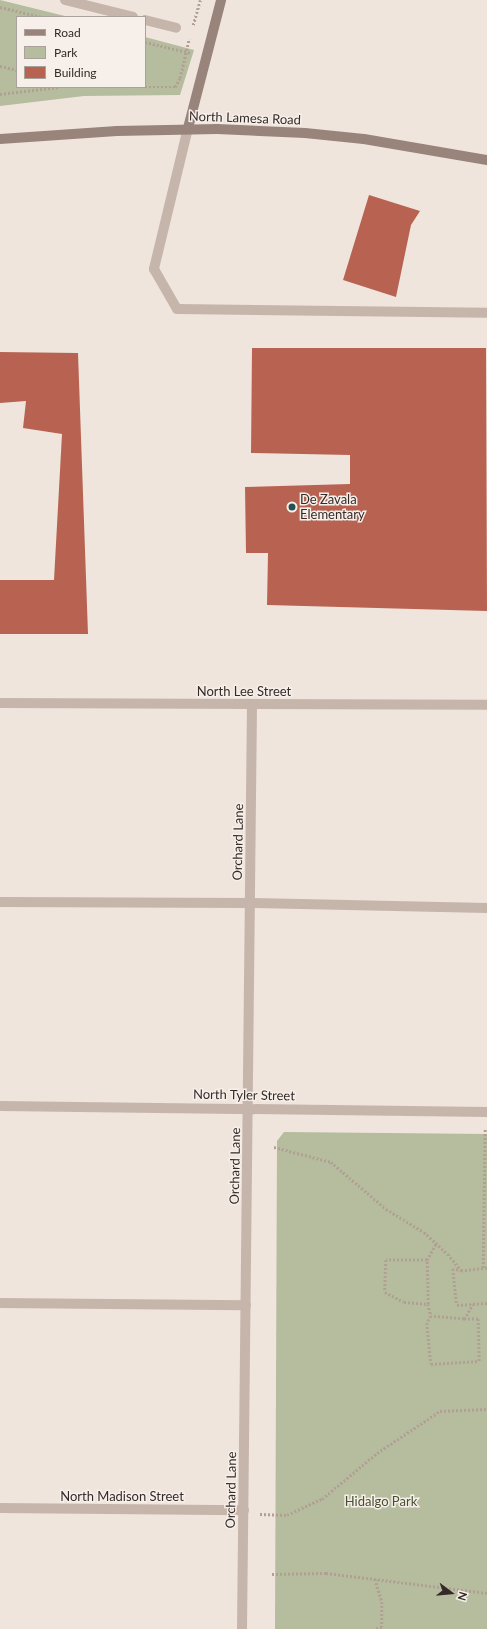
<!DOCTYPE html>
<html>
<head>
<meta charset="utf-8">
<style>
  body { margin:0 }
  #map { position:relative; width:487px; height:1629px; overflow:hidden; background:#efe5dd; font-family:Lato,sans-serif }
  div>[style] { position:absolute }
  .green>* { inset:0; background:#b5bd9e }
  .building>* { inset:0; background:#b86352 }
  .path>* { height:2.5px; margin-top:-1.25px; transform-origin:0; background:repeating-linear-gradient(90deg,#b29f94 0 2px,transparent 0 4px) }
  .lane>* { height:10px; margin:-5px; padding:0 5px; transform-origin:5px; border-radius:5px; background:#c6b5aa }
  .street>* { height:10px; margin:-5px; padding:0 5px; transform-origin:5px; border-radius:5px; background:#c6b5aa }
  .secondary>* { height:10px; margin:-5px; padding:0 5px; transform-origin:5px; border-radius:5px; background:#99847c }
  .dots>* { width:11px; height:11px; translate:-50% -50%; box-sizing:border-box; border:2px solid #f7efe9; border-radius:50% }
  span { translate:-50% -50%; white-space:nowrap; text-align:center; line-height:1.15; -webkit-text-stroke:3px #f7efe9; paint-order:stroke }
  .street-label { font-size:13px; color:#342b29 }
  .poi-label { font-size:13px; color:#342b29 }
  .left { translate:0 -50%; text-align:left }
  .park-label { font-size:13px; color:#46502f }
  .legend { position:absolute; left:16px; top:16px; width:130px; height:72px; box-sizing:border-box; background:#f7efe9; border:1px solid #a9a19c; margin:0; padding:5px 7px; list-style:none; font-size:12px; color:#342b29 }
  .legend li { display:flex; align-items:center; gap:8px; height:20px }
  .legend b { width:20px; border:1px solid #a9a19c }
  .north { position:absolute; left:431px; top:1573px; width:40px; height:40px; -webkit-text-stroke:3px #f7efe9; paint-order:stroke; rotate:106deg; font-size:11px; font-weight:700; line-height:16px; text-align:center; color:#342b29 }
  .north::after { content:''; display:block; margin:auto; width:14px; height:18px; background:#342b29; clip-path:polygon(50% 0,100% 100%,50% 72%,0 100%) }
</style>
</head>
<body>
<div id="map">
  <div class="green">
    <i style="clip-path:polygon(0 0,69px 17px,17px 17px,17px 87px,145px 87px,145px 37px,194px 50px,180px 95px,84px 96px,0 106px)"></i>
    <i style="clip-path:polygon(284px 1132px,487px 1134px,487px 1629px,275px 1629px,277px 1141px)"></i>
  </div>
  <div class="building">
    <i style="clip-path:polygon(369px 195px,420px 211px,411px 225px,396px 297px,343px 280px)"></i>
    <i style="clip-path:polygon(252px 348px,486px 348px,487px 611px,267px 605px,268px 553px,246px 553px,245px 487px,350px 484px,350px 455px,251px 453px)"></i>
    <i style="clip-path:polygon(0 352px,78px 353px,88px 634px,0 634px,0 580px,54px 580px,62px 434px,23px 428px,26px 401px,0 403px)"></i>
  </div>
  <div class="path">
    <i style="left:0;top:7px;width:43px;rotate:13.4deg"></i>
    <i style="left:193px;top:25px;width:26px;rotate:-74deg"></i>
    <i style="left:145px;top:42px;width:47px;rotate:13.4deg"></i>
    <i style="left:0;top:66px;width:17px;rotate:13deg"></i>
    <i style="left:113px;top:87px;width:62px"></i>
    <i style="left:175px;top:87px;width:10px;rotate:-61deg"></i>
    <i style="left:180px;top:78px;width:40px;rotate:-77deg"></i>
    <i style="left:0;top:94px;width:59px;rotate:-6.8deg"></i>
    <i style="left:274px;top:1147px;width:59px;rotate:14.7deg"></i>
    <i style="left:331px;top:1162px;width:72px;rotate:40.5deg"></i>
    <i style="left:386px;top:1209px;width:44px;rotate:31.2deg"></i>
    <i style="left:424px;top:1232px;width:33px;rotate:43deg"></i>
    <i style="left:448px;top:1254px;width:22px;rotate:51deg"></i>
    <i style="left:427px;top:1260px;width:41px;rotate:180deg"></i>
    <i style="left:386px;top:1260px;width:32px;rotate:92deg"></i>
    <i style="left:385px;top:1292px;width:21px;rotate:28deg"></i>
    <i style="left:404px;top:1302px;width:24px;rotate:5deg"></i>
    <i style="left:428px;top:1304px;width:44px;rotate:-91.3deg"></i>
    <i style="left:427px;top:1260px;width:19px;rotate:-62deg"></i>
    <i style="left:483px;top:1268px;width:140px;rotate:-89.2deg"></i>
    <i style="left:487px;top:1268px;width:25px;rotate:173deg"></i>
    <i style="left:462px;top:1271px;width:9px;rotate:-167deg"></i>
    <i style="left:453px;top:1269px;width:36px;rotate:84deg"></i>
    <i style="left:457px;top:1305px;width:30px;rotate:-4deg"></i>
    <i style="left:428px;top:1304px;width:12px;rotate:76deg"></i>
    <i style="left:464px;top:1319px;width:33px;rotate:-175deg"></i>
    <i style="left:431px;top:1316px;width:8px;rotate:120deg"></i>
    <i style="left:427px;top:1323px;width:41px;rotate:84.4deg"></i>
    <i style="left:431px;top:1364px;width:48px;rotate:-3.6deg"></i>
    <i style="left:479px;top:1361px;width:42px;rotate:-91.4deg"></i>
    <i style="left:478px;top:1319px;width:14px;rotate:180deg"></i>
    <i style="left:464px;top:1319px;width:17px;rotate:-59deg"></i>
    <i style="left:260px;top:1514px;width:27px;rotate:2deg"></i>
    <i style="left:287px;top:1515px;width:38px;rotate:-25deg"></i>
    <i style="left:322px;top:1499px;width:72px;rotate:-39.9deg"></i>
    <i style="left:377px;top:1453px;width:76px;rotate:-33.7deg"></i>
    <i style="left:440px;top:1411px;width:47px;rotate:-2.4deg"></i>
    <i style="left:272px;top:1574px;width:54px;rotate:-1.1deg"></i>
    <i style="left:326px;top:1573px;width:162px;rotate:7.1deg"></i>
    <i style="left:375px;top:1579px;width:24px;rotate:73deg"></i>
    <i style="left:382px;top:1602px;width:25px;rotate:90deg"></i>
    <i style="left:382px;top:1627px;width:6px;rotate:162deg"></i>
  </div>
  <div class="lane">
    <i style="left:188px;top:128px;width:145px;rotate:103.6deg"></i>
    <i style="left:154px;top:269px;width:46px;rotate:60.1deg"></i>
    <i style="left:177px;top:309px;width:310px;rotate:0.7deg"></i>
    <i style="left:0;top:902px;width:251px;rotate:0.2deg"></i>
    <i style="left:251px;top:903px;width:236px;rotate:1.2deg"></i>
    <i style="left:0;top:1303px;width:246px;rotate:0.5deg"></i>
  </div>
  <div class="street">
    <i style="left:65px;top:0;width:70px;rotate:14deg"></i>
    <i style="left:145px;top:20px;width:32px;rotate:14deg"></i>
    <i style="left:0;top:703px;width:487px;rotate:0.2deg"></i>
    <i style="left:0;top:1106px;width:487px;rotate:0.7deg"></i>
    <i style="left:0;top:1508px;width:244px;rotate:0.5deg"></i>
    <i style="left:242px;top:1629px;width:925px;rotate:-89.38deg"></i>
  </div>
  <div class="secondary">
    <i style="left:188px;top:128px;width:132px;rotate:-75.5deg"></i>
    <i style="left:0;top:139px;width:117px;rotate:-3.9deg"></i>
    <i style="left:117px;top:131px;width:100px;rotate:-1.1deg"></i>
    <i style="left:217px;top:129px;width:88px;rotate:2.6deg"></i>
    <i style="left:305px;top:133px;width:59px;rotate:5.8deg"></i>
    <i style="left:364px;top:139px;width:125px;rotate:9.7deg"></i>
  </div>
  <div class="dots">
    <i style="left:292px;top:507px;background:#235151"></i>
  </div>
  <div class="street-label">
    <span style="left:245px;top:118px;rotate:2deg">North Lamesa Road</span>
    <span style="left:244px;top:691px">North Lee Street</span>
    <span style="left:238px;top:842px;rotate:-89deg">Orchard Lane</span>
    <span style="left:244px;top:1095px;rotate:1deg">North Tyler Street</span>
    <span style="left:235px;top:1166px;rotate:-89deg">Orchard Lane</span>
    <span style="left:231px;top:1490px;rotate:-89deg">Orchard Lane</span>
    <span style="left:122px;top:1496px">North Madison Street</span>
  </div>
  <div class="poi-label">
    <span class="left" style="left:300px;top:507px">De Zavala<br>Elementary</span>
  </div>
  <div class="park-label">
    <span style="left:381px;top:1501px">Hidalgo Park</span>
  </div>
  <ul class="legend">
  <li><b style="height:5px;background:#99847c"></b>Road</li>
  <li><b style="height:11px;background:#b5bd9e"></b>Park</li>
  <li><b style="height:11px;background:#b86352"></b>Building</li>
  </ul>
  <div class="north">N</div>
</div>
</body>
</html>
